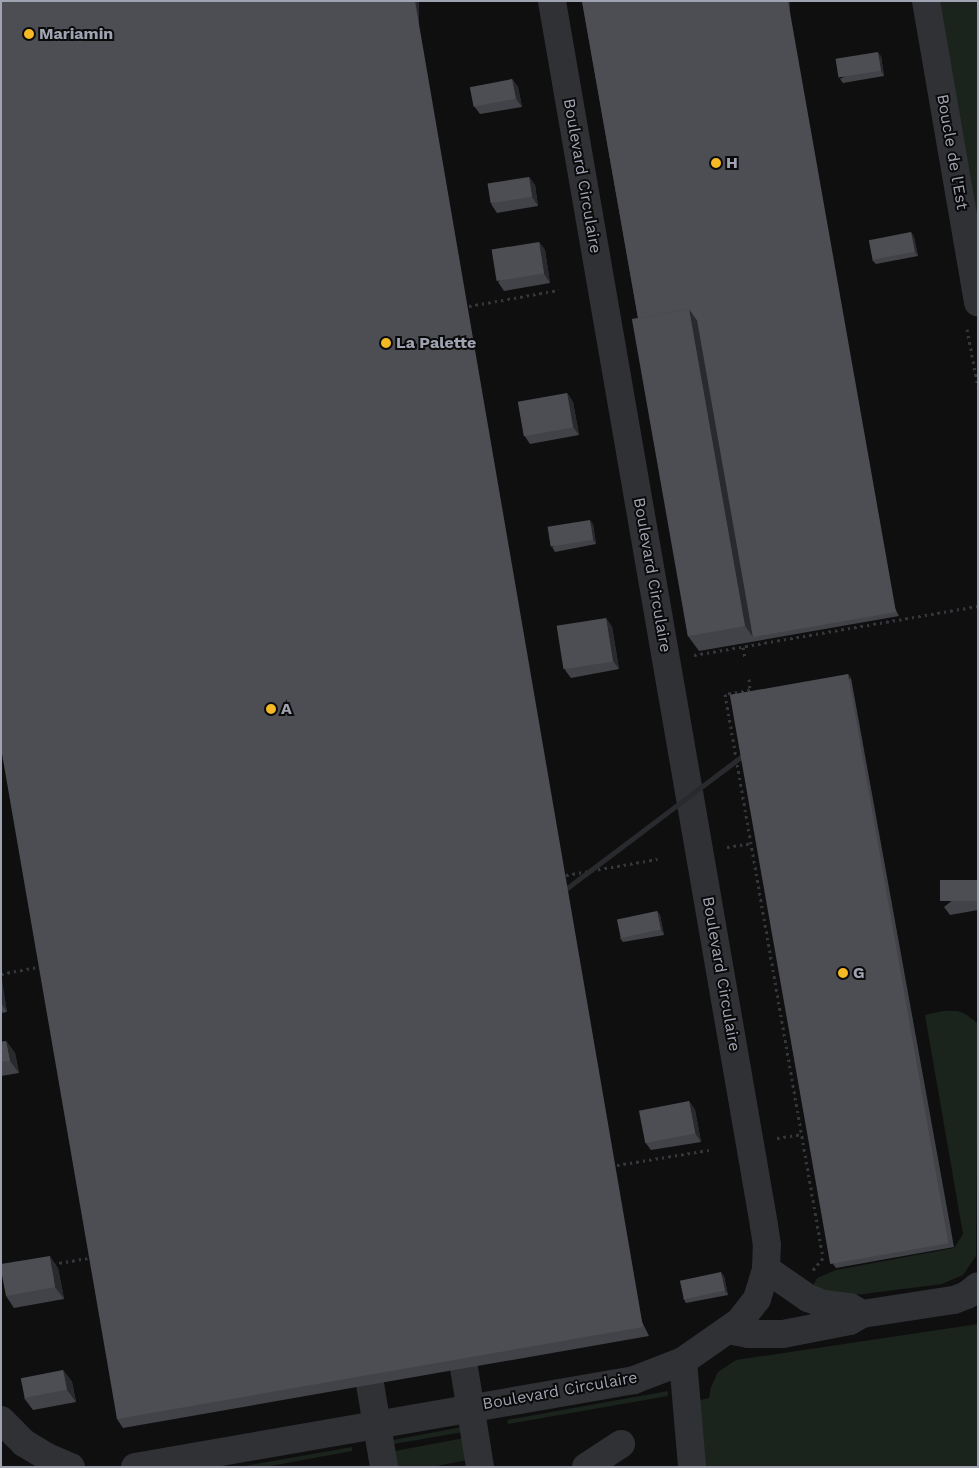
<!DOCTYPE html>
<html>
<head>
<meta charset="utf-8">
<style>
  body { margin:0 }
  #map { position:relative; width:979px; height:1468px; overflow:hidden; background:#0f0f10; font-family:"Work Sans",sans-serif }
  div>[style] { position:absolute }
  .green>* { inset:0; background:#1b231d }
  .path>* { height:3px; margin-top:-1.5px; transform-origin:0; background:repeating-linear-gradient(90deg,#36373c 0 2.5px,transparent 0 6.5px) }
  .minor>* { height:28px; margin:-14px; padding:0 14px; transform-origin:14px; border-radius:14px; background:#303135 }
  .wall>* { inset:0; background:#424348 }
  .shaded-wall>* { inset:0; background:#292a2d; transform-origin:0 0 }
  .building>* { inset:0; background:#4c4e53; transform-origin:0 0 }
  .dots>* { width:14px; height:14px; translate:-50% -50%; box-sizing:border-box; border:2px solid #0a0a0b; border-radius:50% }
  span { translate:-50% -50%; white-space:nowrap; text-align:center; line-height:1.15; -webkit-text-stroke:4px #0a0a0b; paint-order:stroke }
  .poi-label { font-size:16px; color:#a0a4b2; font-weight:700 }
  .left { translate:0 -50%; text-align:left }
  .street-label { font-size:16px; color:#a0a4b2 }
  .frame { position:absolute; inset:0; border:2px solid #a0a4b2; pointer-events:none }
</style>
</head>
<body>
<div id="map">
  <div class="green">
    <i style="clip-path:polygon(935px 1px,978px 1px,978px 245px)"></i>
    <i style="clip-path:polygon(943px 1011px,958px 1011px,967px 1015px,978px 1024px,976px 1256px,963px 1275px,942px 1284px,848px 1296px,812px 1287px,817px 1278px,836px 1270px,954px 1248px,963px 1234px,925px 1015px)"></i>
    <i style="clip-path:polygon(978px 1324px,978px 1467px,703px 1467px,700px 1400px,709px 1398px,711px 1387px,718px 1372px,736px 1360px)"></i>
    <i style="clip-path:polygon(668px 1391px,668px 1396px,508px 1424px,507px 1420px)"></i>
    <i style="clip-path:polygon(462px 1427px,463px 1432px,394px 1444px,393px 1440px)"></i>
    <i style="clip-path:polygon(464px 1438px,468px 1460px,431px 1467px,398px 1467px,395px 1451px)"></i>
    <i style="clip-path:polygon(352px 1447px,352px 1451px,265px 1467px,239px 1467px)"></i>
  </div>
  <div class="path">
    <i style="left:469px;top:306px;width:91px;rotate:-10.1deg"></i>
    <i style="left:967px;top:329px;width:59px;rotate:79.3deg"></i>
    <i style="left:743px;top:647px;width:11px;rotate:80deg"></i>
    <i style="left:694px;top:655px;width:288px;rotate:-9.8deg"></i>
    <i style="left:749px;top:679px;width:11px;rotate:85deg"></i>
    <i style="left:750px;top:690px;width:25px;rotate:171deg"></i>
    <i style="left:725px;top:694px;width:572px;rotate:80.14deg"></i>
    <i style="left:823px;top:1258px;width:16px;rotate:130deg"></i>
    <i style="left:727px;top:847px;width:24px;rotate:-9deg"></i>
    <i style="left:566px;top:875px;width:93px;rotate:-9.9deg"></i>
    <i style="left:1px;top:974px;width:42px;rotate:-11deg"></i>
    <i style="left:777px;top:1138px;width:24px;rotate:-9deg"></i>
    <i style="left:617px;top:1165px;width:93px;rotate:-9.3deg"></i>
    <i style="left:53px;top:1264px;width:41px;rotate:-9.9deg"></i>
  </div>
  <div class="minor">
    <i style="left:926px;top:1px;width:306px;rotate:80.2deg"></i>
    <i style="left:766px;top:1269px;width:51px;rotate:34.6deg"></i>
    <i style="left:808px;top:1298px;width:17px;rotate:21deg"></i>
    <i style="left:824px;top:1304px;width:26px;rotate:7deg"></i>
    <i style="left:850px;top:1307px;width:14px;rotate:30deg"></i>
    <i style="left:728px;top:1330px;width:20px;rotate:11deg"></i>
    <i style="left:748px;top:1334px;width:35px"></i>
    <i style="left:783px;top:1334px;width:68px;rotate:-11deg"></i>
    <i style="left:850px;top:1321px;width:14px;rotate:-30deg"></i>
    <i style="left:862px;top:1314px;width:93px;rotate:-8.7deg"></i>
    <i style="left:954px;top:1300px;width:14px;rotate:-21deg"></i>
    <i style="left:967px;top:1295px;width:14px;rotate:-39deg"></i>
    <i style="left:683px;top:1361px;width:106px;rotate:85.1deg"></i>
    <i style="left:464px;top:1368px;width:100px;rotate:80.8deg"></i>
    <i style="left:370px;top:1384px;width:84px;rotate:80.4deg"></i>
    <i style="left:1px;top:1420px;width:33px;rotate:45deg"></i>
    <i style="left:24px;top:1443px;width:27px;rotate:31deg"></i>
    <i style="left:47px;top:1457px;width:26px;rotate:23deg"></i>
    <i style="left:135px;top:1467px;width:507px;rotate:-9.89deg"></i>
    <i style="left:634px;top:1380px;width:53px;rotate:-21.2deg"></i>
    <i style="left:683px;top:1361px;width:68px;rotate:-34.9deg"></i>
    <i style="left:739px;top:1322px;width:29px;rotate:-52deg"></i>
    <i style="left:757px;top:1299px;width:31px;rotate:-73deg"></i>
    <i style="left:766px;top:1269px;width:24px;rotate:-88deg"></i>
    <i style="left:767px;top:1245px;width:20px;rotate:-99deg"></i>
    <i style="left:764px;top:1225px;width:1242px;rotate:-99.83deg"></i>
    <i style="left:586px;top:1467px;width:42px;rotate:-33.3deg"></i>
  </div>
  <div class="wall">
    <i style="clip-path:polygon(1px 1px,649px 1336px,123px 1428px,117px 1419px)"></i>
    <i style="clip-path:polygon(582px 1px,899px 616px,699px 651px,688px 636px,638px 318px)"></i>
    <i style="clip-path:polygon(881px 56px,884px 76px,843px 83px,840px 79px)"></i>
    <i style="clip-path:polygon(512px 79px,518px 87px,522px 107px,480px 114px,474px 106px)"></i>
    <i style="clip-path:polygon(529px 177px,535px 185px,538px 206px,497px 213px,491px 204px)"></i>
    <i style="clip-path:polygon(911px 232px,914px 237px,918px 256px,876px 264px,872px 260px)"></i>
    <i style="clip-path:polygon(539px 242px,545px 250px,550px 283px,504px 291px,498px 282px)"></i>
    <i style="clip-path:polygon(567px 393px,573px 402px,579px 435px,530px 444px,524px 435px)"></i>
    <i style="clip-path:polygon(593px 524px,596px 544px,555px 552px,552px 547px)"></i>
    <i style="clip-path:polygon(606px 618px,612px 627px,619px 669px,571px 678px,565px 670px)"></i>
    <i style="clip-path:polygon(848px 674px,851px 678px,954px 1247px,836px 1268px,833px 1264px)"></i>
    <i style="clip-path:polygon(978px 880px,978px 910px,950px 915px,944px 907px)"></i>
    <i style="clip-path:polygon(657px 911px,660px 915px,664px 935px,623px 942px,620px 938px)"></i>
    <i style="clip-path:polygon(1px 978px,7px 1012px,1px 1013px)"></i>
    <i style="clip-path:polygon(6px 1041px,15px 1053px,19px 1073px,1px 1076px,1px 1042px)"></i>
    <i style="clip-path:polygon(689px 1101px,695px 1110px,701px 1142px,651px 1150px,645px 1142px)"></i>
    <i style="clip-path:polygon(58px 1268px,64px 1299px,14px 1308px,6px 1296px)"></i>
    <i style="clip-path:polygon(724px 1276px,728px 1295px,686px 1303px,683px 1298px)"></i>
    <i style="clip-path:polygon(63px 1370px,72px 1382px,76px 1402px,33px 1410px,24px 1398px)"></i>
  </div>
  <div class="shaded-wall">
    <i style="left:415px;top:1px;width:4px;height:1345px"></i>
    <i style="left:788px;top:1px;width:2px;height:620px"></i>
    <i style="clip-path:polygon(878px 52px,881px 56px,884px 76px,881px 71px)"></i>
    <i style="clip-path:polygon(512px 79px,518px 87px,522px 107px,516px 99px)"></i>
    <i style="clip-path:polygon(529px 177px,535px 185px,538px 206px,532px 197px)"></i>
    <i style="clip-path:polygon(911px 232px,914px 237px,918px 256px,915px 252px)"></i>
    <i style="clip-path:polygon(539px 242px,545px 250px,550px 283px,544px 274px)"></i>
    <i style="clip-path:polygon(689px 309px,700px 325px,753px 637px,745px 626px)"></i>
    <i style="clip-path:polygon(567px 393px,573px 402px,579px 435px,573px 427px)"></i>
    <i style="clip-path:polygon(590px 520px,593px 524px,596px 544px,593px 540px)"></i>
    <i style="clip-path:polygon(606px 618px,612px 627px,619px 669px,613px 661px)"></i>
    <i style="left:848px;top:674px;width:5px;height:578px;rotate:53deg"></i>
    <i style="clip-path:polygon(657px 911px,660px 915px,664px 935px,661px 930px)"></i>
    <i style="clip-path:polygon(1px 978px,2px 979px,7px 1012px,1px 1003px)"></i>
    <i style="clip-path:polygon(6px 1041px,15px 1053px,19px 1073px,10px 1061px)"></i>
    <i style="clip-path:polygon(689px 1101px,695px 1110px,701px 1142px,695px 1133px)"></i>
    <i style="clip-path:polygon(50px 1256px,58px 1268px,64px 1299px,55px 1287px)"></i>
    <i style="clip-path:polygon(721px 1272px,724px 1276px,728px 1295px,725px 1291px)"></i>
    <i style="clip-path:polygon(63px 1370px,72px 1382px,76px 1402px,67px 1390px)"></i>
  </div>
  <div class="building">
    <i style="clip-path:polygon(1px 1px,415px 1px,643px 1327px,117px 1419px,1px 748px)"></i>
    <i style="clip-path:polygon(582px 1px,788px 1px,896px 612px,753px 637px,697px 320px,689px 309px,638px 318px)"></i>
    <i style="left:878px;top:52px;width:19px;height:43px;rotate:81deg"></i>
    <i style="left:512px;top:79px;width:20px;height:43px;rotate:79deg"></i>
    <i style="left:529px;top:177px;width:20px;height:42px;rotate:81deg"></i>
    <i style="left:911px;top:232px;width:20px;height:43px;rotate:79deg"></i>
    <i style="left:539px;top:242px;width:32px;height:48px;rotate:81deg"></i>
    <i style="left:689px;top:309px;width:322px;height:58px;rotate:80deg"></i>
    <i style="left:567px;top:393px;width:35px;height:50px;rotate:80deg"></i>
    <i style="left:590px;top:520px;width:20px;height:43px;rotate:81deg"></i>
    <i style="left:606px;top:618px;width:44px;height:50px;rotate:81deg"></i>
    <i style="left:848px;top:674px;width:578px;height:120px;rotate:80deg"></i>
    <i style="left:978px;top:880px;width:21px;height:38px;rotate:90deg"></i>
    <i style="left:657px;top:911px;width:19px;height:41px;rotate:78deg"></i>
    <i style="clip-path:polygon(6px 1041px,10px 1061px,1px 1062px,1px 1042px)"></i>
    <i style="left:689px;top:1101px;width:33px;height:51px;rotate:79deg"></i>
    <i style="clip-path:polygon(50px 1256px,55px 1287px,6px 1296px,1px 1270px,1px 1264px)"></i>
    <i style="left:721px;top:1272px;width:19px;height:42px;rotate:78deg"></i>
    <i style="left:63px;top:1370px;width:20px;height:43px;rotate:79deg"></i>
  </div>
  <div class="dots">
    <i style="left:29px;top:34px;background:#f5ba23"></i>
    <i style="left:716px;top:163px;background:#f5ba23"></i>
    <i style="left:386px;top:343px;background:#f5ba23"></i>
    <i style="left:271px;top:709px;background:#f5ba23"></i>
    <i style="left:843px;top:973px;background:#f5ba23"></i>
  </div>
  <div class="poi-label">
    <span class="left" style="left:39px;top:34px">Mariamin</span>
    <span class="left" style="left:726px;top:163px">H</span>
    <span class="left" style="left:396px;top:343px">La Palette</span>
    <span class="left" style="left:281px;top:709px">A</span>
    <span class="left" style="left:853px;top:973px">G</span>
  </div>
  <div class="street-label">
    <span style="left:952px;top:152px;rotate:80deg">Boucle de l'Est</span>
    <span style="left:582px;top:176px;rotate:80deg">Boulevard Circulaire</span>
    <span style="left:652px;top:575px;rotate:80deg">Boulevard Circulaire</span>
    <span style="left:721px;top:974px;rotate:80deg">Boulevard Circulaire</span>
    <span style="left:560px;top:1391px;rotate:-10deg">Boulevard Circulaire</span>
  </div>
  <div class="frame"></div>
</div>
</body>
</html>
